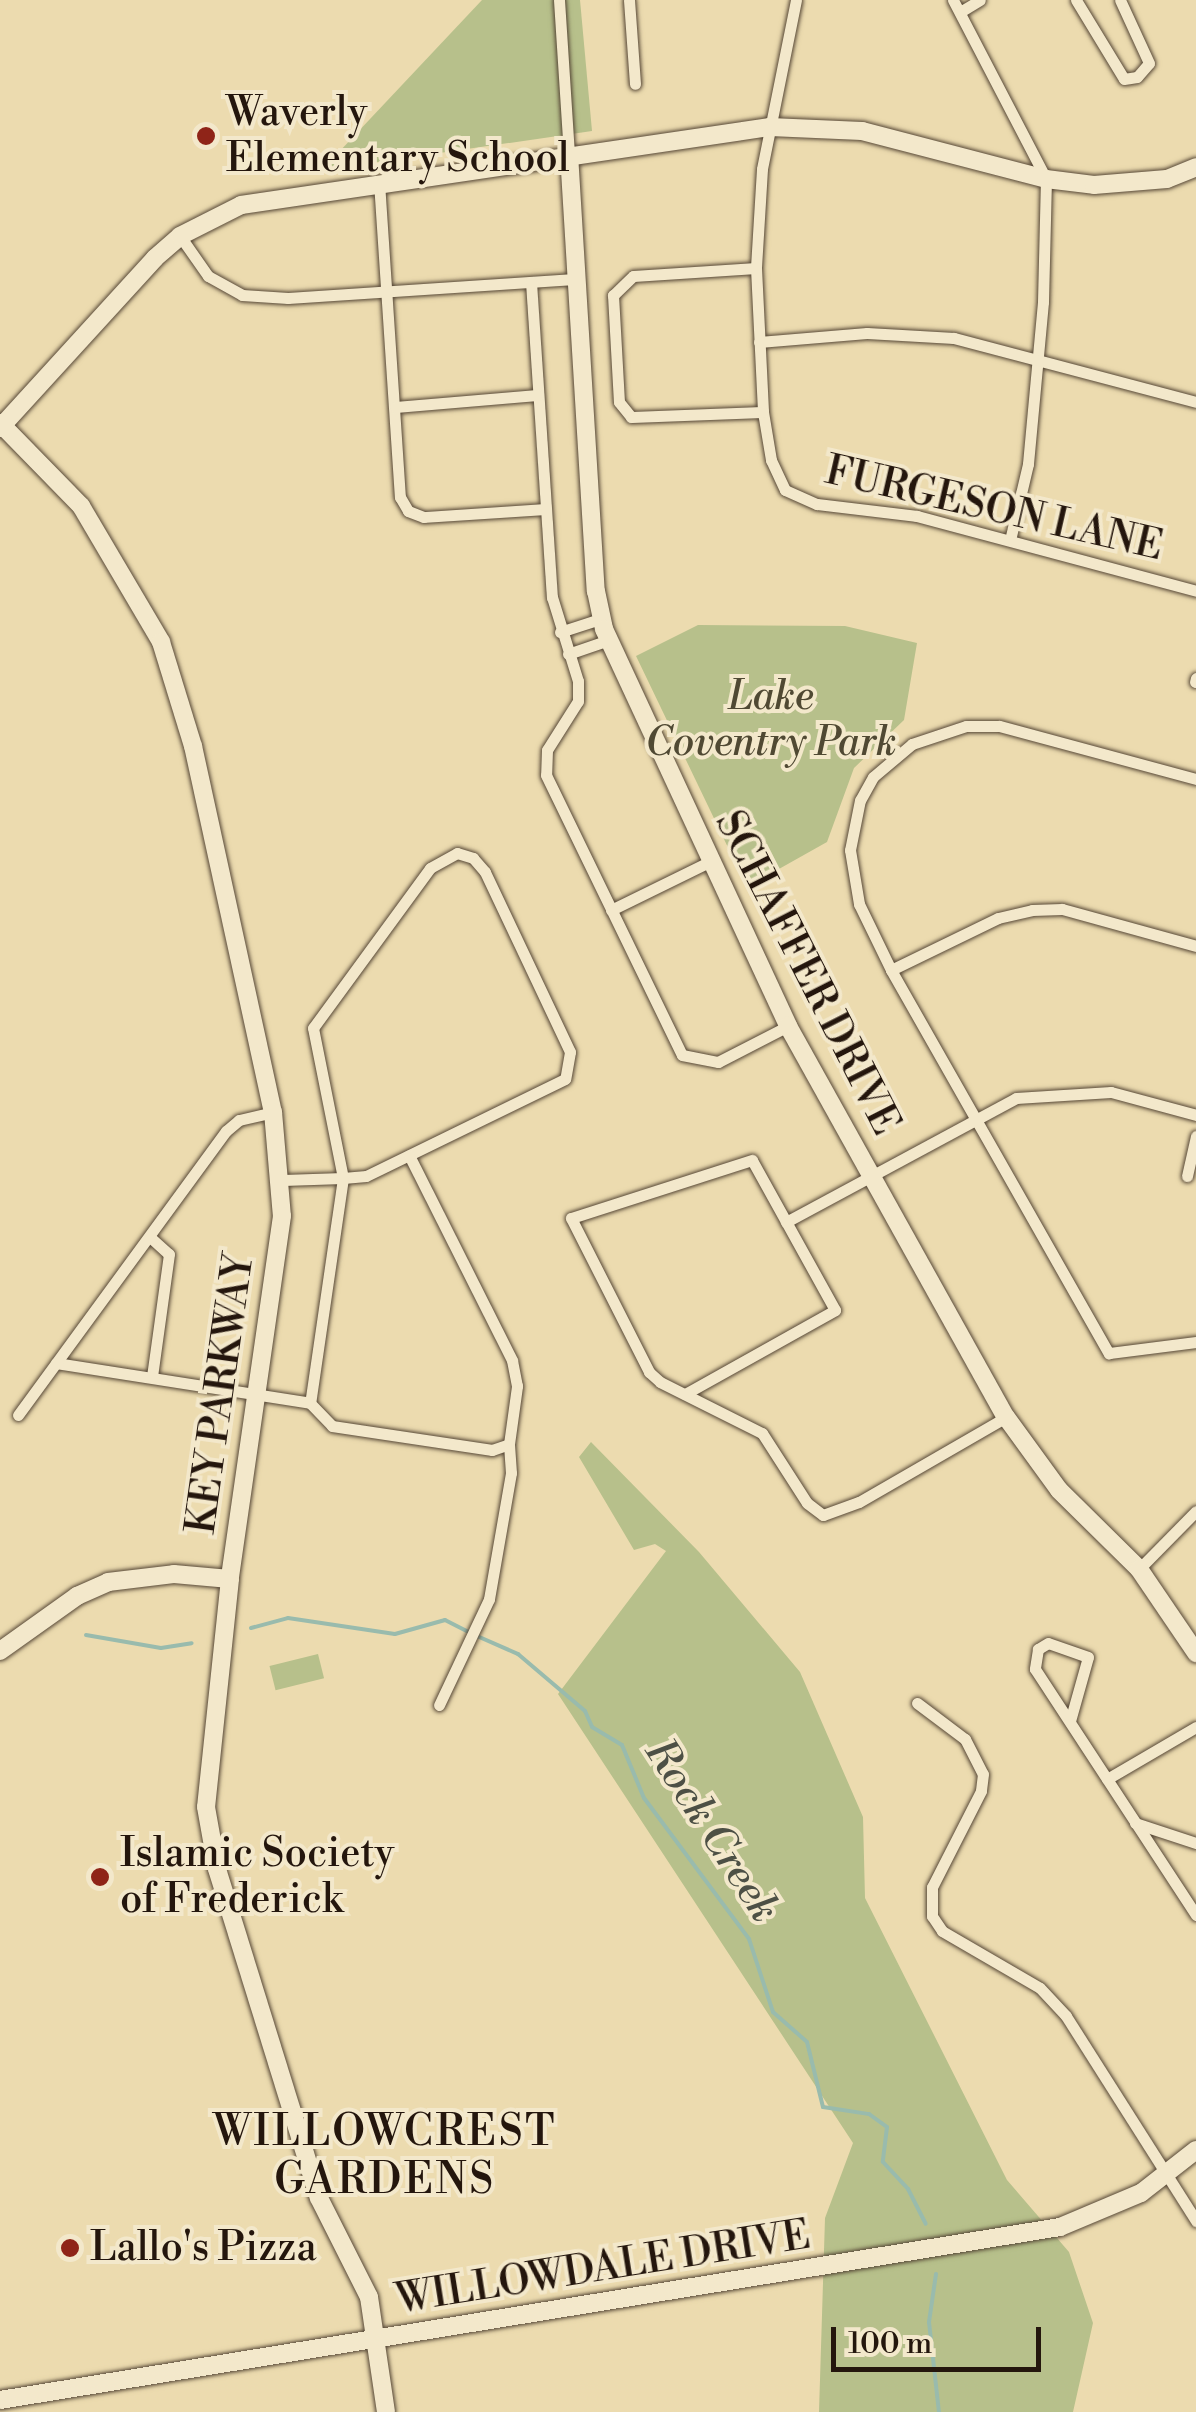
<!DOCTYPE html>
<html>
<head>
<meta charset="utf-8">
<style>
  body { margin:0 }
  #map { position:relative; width:1196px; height:2412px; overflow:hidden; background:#ecdbaf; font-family:"Libre Bodoni",serif }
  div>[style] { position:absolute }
  .green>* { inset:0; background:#b7c08b; transform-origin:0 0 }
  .stream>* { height:4px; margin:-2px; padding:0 2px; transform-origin:2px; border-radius:2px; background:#99bbad }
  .roads { filter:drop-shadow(0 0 2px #564736) drop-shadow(0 0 2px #564736) }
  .street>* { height:11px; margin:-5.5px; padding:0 5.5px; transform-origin:5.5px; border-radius:5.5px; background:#f3e8cb }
  .secondary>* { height:18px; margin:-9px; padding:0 9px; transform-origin:9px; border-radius:9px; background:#f3e8cb }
  .dots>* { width:28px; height:28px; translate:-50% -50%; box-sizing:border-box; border:5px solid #f3e8cb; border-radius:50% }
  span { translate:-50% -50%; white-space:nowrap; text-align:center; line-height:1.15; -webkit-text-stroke:8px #f3e8cb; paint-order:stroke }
  .poi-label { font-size:40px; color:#24160d }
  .left { translate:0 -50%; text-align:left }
  .street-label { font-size:40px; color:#24160d }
  .park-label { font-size:40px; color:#504933; font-style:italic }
  .water-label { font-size:42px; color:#4d5045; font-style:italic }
  .neighbourhood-label { font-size:42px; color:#24160d; letter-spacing:2.5px }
  .scale { position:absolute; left:831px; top:2327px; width:210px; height:45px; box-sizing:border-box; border:5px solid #24160d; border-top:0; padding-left:12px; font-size:30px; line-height:35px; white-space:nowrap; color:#24160d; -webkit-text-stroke:8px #f3e8cb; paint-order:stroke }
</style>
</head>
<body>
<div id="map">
  <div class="green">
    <i style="clip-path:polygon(482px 0,580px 0,592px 131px,322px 170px)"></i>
    <i style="clip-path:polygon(698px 625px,845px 626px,917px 643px,904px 720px,854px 768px,827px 842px,747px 887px,636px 656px)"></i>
    <i style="clip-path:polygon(591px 1442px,699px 1552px,800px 1672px,863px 1817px,865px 1898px,1007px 2180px,1069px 2252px,1093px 2323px,1073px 2412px,819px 2412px,825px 2218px,853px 2143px,558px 1694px,666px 1551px,655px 1544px,634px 1550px,579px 1457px)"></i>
    <i style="left:318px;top:1654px;width:25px;height:50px;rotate:76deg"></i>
  </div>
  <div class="stream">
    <i style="left:251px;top:1628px;width:38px;rotate:-15deg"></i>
    <i style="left:288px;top:1618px;width:108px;rotate:8.5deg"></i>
    <i style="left:395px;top:1634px;width:52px;rotate:-15.6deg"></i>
    <i style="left:445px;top:1620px;width:27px;rotate:27deg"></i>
    <i style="left:86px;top:1635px;width:76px;rotate:9.8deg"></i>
    <i style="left:161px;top:1648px;width:31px;rotate:-9deg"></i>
    <i style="left:477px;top:1636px;width:45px;rotate:23.7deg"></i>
    <i style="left:518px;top:1654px;width:88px;rotate:40.4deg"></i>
    <i style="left:585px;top:1711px;width:17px;rotate:66deg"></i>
    <i style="left:592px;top:1727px;width:35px;rotate:31deg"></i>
    <i style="left:622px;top:1745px;width:57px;rotate:67.5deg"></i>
    <i style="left:644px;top:1798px;width:176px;rotate:53.3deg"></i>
    <i style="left:749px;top:1939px;width:77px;rotate:71.8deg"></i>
    <i style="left:773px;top:2012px;width:45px;rotate:41.4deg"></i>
    <i style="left:807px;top:2042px;width:67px;rotate:76.2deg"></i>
    <i style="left:823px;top:2107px;width:47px;rotate:8.7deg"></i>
    <i style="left:869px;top:2114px;width:22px;rotate:36deg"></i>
    <i style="left:887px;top:2127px;width:35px;rotate:97deg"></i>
    <i style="left:883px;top:2162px;width:37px;rotate:47deg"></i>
    <i style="left:908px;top:2189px;width:39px;rotate:63deg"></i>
    <i style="left:936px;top:2274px;width:49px;rotate:98.3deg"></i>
    <i style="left:929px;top:2322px;width:91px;rotate:83.7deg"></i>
  </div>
  <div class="roads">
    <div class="street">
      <i style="left:559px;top:0;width:154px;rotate:86.3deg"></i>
      <i style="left:629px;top:0;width:84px;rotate:85.9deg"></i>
      <i style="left:796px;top:0;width:172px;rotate:101.4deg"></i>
      <i style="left:762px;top:169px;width:99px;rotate:93.5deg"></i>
      <i style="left:756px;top:268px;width:144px;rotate:87.2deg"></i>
      <i style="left:763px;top:412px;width:49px;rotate:80.5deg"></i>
      <i style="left:771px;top:460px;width:33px;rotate:65deg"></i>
      <i style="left:785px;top:490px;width:35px;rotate:24deg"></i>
      <i style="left:817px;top:504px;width:101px;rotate:6.8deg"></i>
      <i style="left:917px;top:516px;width:289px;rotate:15deg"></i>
      <i style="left:953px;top:0;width:202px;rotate:62.5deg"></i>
      <i style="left:1046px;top:179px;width:123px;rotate:91.4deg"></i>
      <i style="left:1043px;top:302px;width:163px;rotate:95.3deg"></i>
      <i style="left:1028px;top:464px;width:78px;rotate:103.3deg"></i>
      <i style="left:1076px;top:0;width:92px;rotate:58.7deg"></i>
      <i style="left:1124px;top:79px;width:13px;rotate:-9deg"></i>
      <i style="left:1137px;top:77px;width:18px;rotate:-49deg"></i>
      <i style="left:1149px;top:63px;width:69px;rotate:-114.7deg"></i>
      <i style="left:960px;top:12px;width:23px;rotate:-31deg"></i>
      <i style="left:379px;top:182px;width:316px;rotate:86.2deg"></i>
      <i style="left:400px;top:497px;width:16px;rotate:60deg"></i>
      <i style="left:408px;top:511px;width:17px;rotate:21deg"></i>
      <i style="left:424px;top:517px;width:120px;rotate:-3.8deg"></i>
      <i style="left:180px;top:236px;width:49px;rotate:55deg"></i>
      <i style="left:208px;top:276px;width:39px;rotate:29deg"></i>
      <i style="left:242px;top:295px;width:46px;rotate:3.7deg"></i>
      <i style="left:288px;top:298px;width:287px;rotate:-3.8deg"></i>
      <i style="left:756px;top:268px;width:123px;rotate:176.3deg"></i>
      <i style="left:633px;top:276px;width:28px;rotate:136deg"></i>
      <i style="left:613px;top:295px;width:107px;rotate:86.8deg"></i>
      <i style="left:619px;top:402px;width:19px;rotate:51deg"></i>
      <i style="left:631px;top:417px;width:132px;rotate:-2.2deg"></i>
      <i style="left:531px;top:282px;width:316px;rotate:86.2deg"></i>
      <i style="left:552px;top:597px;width:88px;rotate:72.8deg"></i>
      <i style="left:578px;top:681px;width:20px;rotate:90deg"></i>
      <i style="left:578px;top:701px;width:58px;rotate:122.3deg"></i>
      <i style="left:547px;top:750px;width:25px;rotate:92deg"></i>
      <i style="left:546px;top:775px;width:311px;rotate:64.1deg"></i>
      <i style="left:682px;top:1055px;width:37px;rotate:11deg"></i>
      <i style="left:718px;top:1062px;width:79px;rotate:-27.2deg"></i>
      <i style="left:759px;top:342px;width:108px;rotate:-4.8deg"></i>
      <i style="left:867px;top:333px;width:87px;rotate:3.3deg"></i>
      <i style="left:954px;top:338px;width:250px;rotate:14.8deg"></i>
      <i style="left:395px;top:407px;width:143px;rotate:-4.8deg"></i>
      <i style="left:560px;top:632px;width:42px;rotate:-18deg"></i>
      <i style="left:568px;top:654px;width:43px;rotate:-18.9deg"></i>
      <i style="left:1195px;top:682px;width:4px;rotate:-76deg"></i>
      <i style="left:1196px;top:779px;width:204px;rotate:-164.9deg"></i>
      <i style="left:999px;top:726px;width:33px;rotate:180deg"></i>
      <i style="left:966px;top:726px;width:57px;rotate:161.6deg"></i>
      <i style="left:912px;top:744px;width:51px;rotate:139.8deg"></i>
      <i style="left:873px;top:777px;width:26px;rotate:119deg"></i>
      <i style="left:860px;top:800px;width:51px;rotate:101.3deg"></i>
      <i style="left:850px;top:850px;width:55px;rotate:80.5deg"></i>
      <i style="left:859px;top:904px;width:73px;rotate:64.1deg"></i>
      <i style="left:891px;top:970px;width:441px;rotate:60.4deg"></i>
      <i style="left:1109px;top:1353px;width:88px;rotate:-7.2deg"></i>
      <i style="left:611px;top:910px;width:109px;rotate:-26.1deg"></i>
      <i style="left:891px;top:970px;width:119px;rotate:-25.9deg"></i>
      <i style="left:998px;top:918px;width:35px;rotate:-13deg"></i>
      <i style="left:1032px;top:910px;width:30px;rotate:-2deg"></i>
      <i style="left:1062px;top:909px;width:139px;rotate:15.4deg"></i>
      <i style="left:1187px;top:1176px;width:41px;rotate:-77.3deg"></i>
      <i style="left:283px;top:1180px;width:60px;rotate:-1.9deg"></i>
      <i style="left:343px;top:1178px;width:153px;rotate:-101.3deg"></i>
      <i style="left:313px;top:1028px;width:198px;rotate:-53.8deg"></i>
      <i style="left:430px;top:868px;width:31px;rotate:-29deg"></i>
      <i style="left:457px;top:853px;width:17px;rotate:17deg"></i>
      <i style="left:473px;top:858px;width:18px;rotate:49deg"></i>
      <i style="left:485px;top:872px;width:199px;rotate:64.7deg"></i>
      <i style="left:570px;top:1052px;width:27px;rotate:100deg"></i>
      <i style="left:565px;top:1079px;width:221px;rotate:154deg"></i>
      <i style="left:366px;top:1176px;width:23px;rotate:175deg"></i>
      <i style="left:343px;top:1178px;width:227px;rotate:98.3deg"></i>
      <i style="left:786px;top:1222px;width:261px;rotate:-28.3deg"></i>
      <i style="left:1016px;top:1098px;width:95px;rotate:-3.6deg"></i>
      <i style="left:1111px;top:1092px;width:88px;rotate:15.1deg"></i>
      <i style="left:151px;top:1238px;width:24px;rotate:42deg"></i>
      <i style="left:169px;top:1254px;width:124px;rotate:97.9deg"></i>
      <i style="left:56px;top:1363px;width:257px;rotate:8.9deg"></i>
      <i style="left:310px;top:1403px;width:32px;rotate:46deg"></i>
      <i style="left:332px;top:1426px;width:162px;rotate:8.5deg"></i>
      <i style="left:492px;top:1450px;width:18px;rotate:-19deg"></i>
      <i style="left:509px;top:1444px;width:59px;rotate:-82.1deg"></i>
      <i style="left:517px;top:1386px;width:26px;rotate:-101deg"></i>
      <i style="left:512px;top:1360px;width:229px;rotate:-116.7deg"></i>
      <i style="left:685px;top:1394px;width:172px;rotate:-29.2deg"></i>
      <i style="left:835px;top:1310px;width:171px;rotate:-119deg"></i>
      <i style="left:752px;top:1160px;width:190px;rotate:162.2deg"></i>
      <i style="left:571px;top:1218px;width:173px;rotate:63.1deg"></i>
      <i style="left:649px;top:1372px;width:15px;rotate:42deg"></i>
      <i style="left:660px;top:1382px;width:114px;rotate:26.6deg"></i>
      <i style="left:762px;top:1433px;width:83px;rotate:57.3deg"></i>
      <i style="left:807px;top:1503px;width:20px;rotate:37deg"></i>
      <i style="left:823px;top:1515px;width:38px;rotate:-20deg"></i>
      <i style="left:859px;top:1502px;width:170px;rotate:-30deg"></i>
      <i style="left:18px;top:1415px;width:352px;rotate:-53.8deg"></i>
      <i style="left:226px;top:1131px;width:17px;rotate:-40deg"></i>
      <i style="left:239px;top:1120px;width:35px;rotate:-13deg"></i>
      <i style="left:1139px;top:1569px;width:81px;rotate:-45.5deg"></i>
      <i style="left:917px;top:1703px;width:60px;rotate:36.9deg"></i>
      <i style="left:965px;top:1739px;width:39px;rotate:63deg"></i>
      <i style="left:983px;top:1774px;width:17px;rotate:97deg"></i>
      <i style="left:981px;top:1791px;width:108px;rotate:117deg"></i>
      <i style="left:932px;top:1887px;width:29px;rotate:90deg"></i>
      <i style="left:932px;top:1916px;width:18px;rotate:56deg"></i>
      <i style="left:942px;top:1931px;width:113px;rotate:30.2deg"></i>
      <i style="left:1040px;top:1988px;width:38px;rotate:47deg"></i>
      <i style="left:1066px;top:2016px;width:243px;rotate:57.6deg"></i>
      <i style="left:439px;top:1705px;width:117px;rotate:-64.7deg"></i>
      <i style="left:489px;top:1599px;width:128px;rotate:-80.1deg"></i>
      <i style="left:511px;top:1473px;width:29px;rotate:-94deg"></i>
      <i style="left:1070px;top:1721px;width:66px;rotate:-74.3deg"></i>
      <i style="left:1088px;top:1657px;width:42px;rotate:-160.7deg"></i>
      <i style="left:1048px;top:1643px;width:12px;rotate:149deg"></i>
      <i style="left:1038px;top:1649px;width:20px;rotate:99deg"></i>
      <i style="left:1035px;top:1669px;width:294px;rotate:56.8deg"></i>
      <i style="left:1107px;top:1779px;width:103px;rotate:-30.3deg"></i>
      <i style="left:1135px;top:1823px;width:64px;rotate:18.2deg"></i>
    </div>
    <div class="secondary">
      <i style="left:569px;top:154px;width:438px;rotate:86.5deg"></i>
      <i style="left:596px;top:591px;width:39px;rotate:78deg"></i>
      <i style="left:604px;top:629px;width:438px;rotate:65.1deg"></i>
      <i style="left:788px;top:1026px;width:448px;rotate:60.9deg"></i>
      <i style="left:1006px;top:1417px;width:90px;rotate:54deg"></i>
      <i style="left:1059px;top:1490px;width:112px;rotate:44.6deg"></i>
      <i style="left:1139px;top:1569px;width:102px;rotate:55.8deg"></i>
      <i style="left:0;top:423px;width:116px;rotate:45.7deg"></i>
      <i style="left:81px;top:506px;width:158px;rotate:59.5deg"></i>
      <i style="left:161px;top:642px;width:109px;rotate:72.9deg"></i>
      <i style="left:193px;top:746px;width:375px;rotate:77.7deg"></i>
      <i style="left:273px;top:1112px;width:104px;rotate:85.1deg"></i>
      <i style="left:282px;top:1216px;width:367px;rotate:98.2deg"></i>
      <i style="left:230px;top:1579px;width:229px;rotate:96deg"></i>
      <i style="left:206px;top:1807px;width:63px;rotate:79.9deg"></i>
      <i style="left:217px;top:1869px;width:344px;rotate:72.8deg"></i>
      <i style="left:319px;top:2198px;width:111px;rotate:63.2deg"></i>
      <i style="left:369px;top:2297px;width:116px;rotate:81.6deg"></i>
      <i style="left:0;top:428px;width:230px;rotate:-47.6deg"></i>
      <i style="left:155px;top:258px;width:33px;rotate:-41deg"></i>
      <i style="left:180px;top:236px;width:68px;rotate:-26.9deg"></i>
      <i style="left:241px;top:205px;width:535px;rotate:-8.39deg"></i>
      <i style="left:770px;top:127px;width:92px;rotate:2.5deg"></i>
      <i style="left:862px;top:131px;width:190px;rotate:14.6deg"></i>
      <i style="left:1046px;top:179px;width:48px;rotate:7.1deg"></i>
      <i style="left:1094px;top:185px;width:73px;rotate:-4.7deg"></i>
      <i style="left:1167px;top:179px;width:31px;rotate:-22deg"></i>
      <i style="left:0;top:1651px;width:95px;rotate:-35.5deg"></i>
      <i style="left:77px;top:1596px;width:34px;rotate:-24deg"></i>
      <i style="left:108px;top:1582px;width:66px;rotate:-6.9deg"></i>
      <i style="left:174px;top:1574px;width:56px;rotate:5.1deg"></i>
      <i style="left:0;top:2400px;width:1074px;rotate:-9.27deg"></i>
      <i style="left:1060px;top:2227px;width:88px;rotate:-22.8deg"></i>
      <i style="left:1141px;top:2193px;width:70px;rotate:-38deg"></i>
    </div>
  </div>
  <div class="dots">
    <i style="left:206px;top:136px;background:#8f2418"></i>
    <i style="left:100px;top:1877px;background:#8f2418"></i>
    <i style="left:70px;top:2248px;background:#8f2418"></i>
  </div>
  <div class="poi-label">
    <span class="left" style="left:226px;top:136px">Waverly<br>Elementary School</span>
    <span class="left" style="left:120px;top:1877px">Islamic Society<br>of Frederick</span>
    <span class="left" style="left:90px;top:2248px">Lallo's Pizza</span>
  </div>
  <div class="street-label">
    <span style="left:994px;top:509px;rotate:13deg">FURGESON LANE</span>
    <span style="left:807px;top:973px;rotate:63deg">SCHAFFER DRIVE</span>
    <span style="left:221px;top:1394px;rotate:-82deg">KEY PARKWAY</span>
    <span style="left:603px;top:2268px;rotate:-9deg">WILLOWDALE DRIVE</span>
  </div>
  <div class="park-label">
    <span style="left:771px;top:720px">Lake<br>Coventry Park</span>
  </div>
  <div class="water-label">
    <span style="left:711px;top:1831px;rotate:57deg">Rock Creek</span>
  </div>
  <div class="neighbourhood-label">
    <span style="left:385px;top:2157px">WILLOWCREST<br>GARDENS</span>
  </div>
  <div class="scale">100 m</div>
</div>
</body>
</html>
